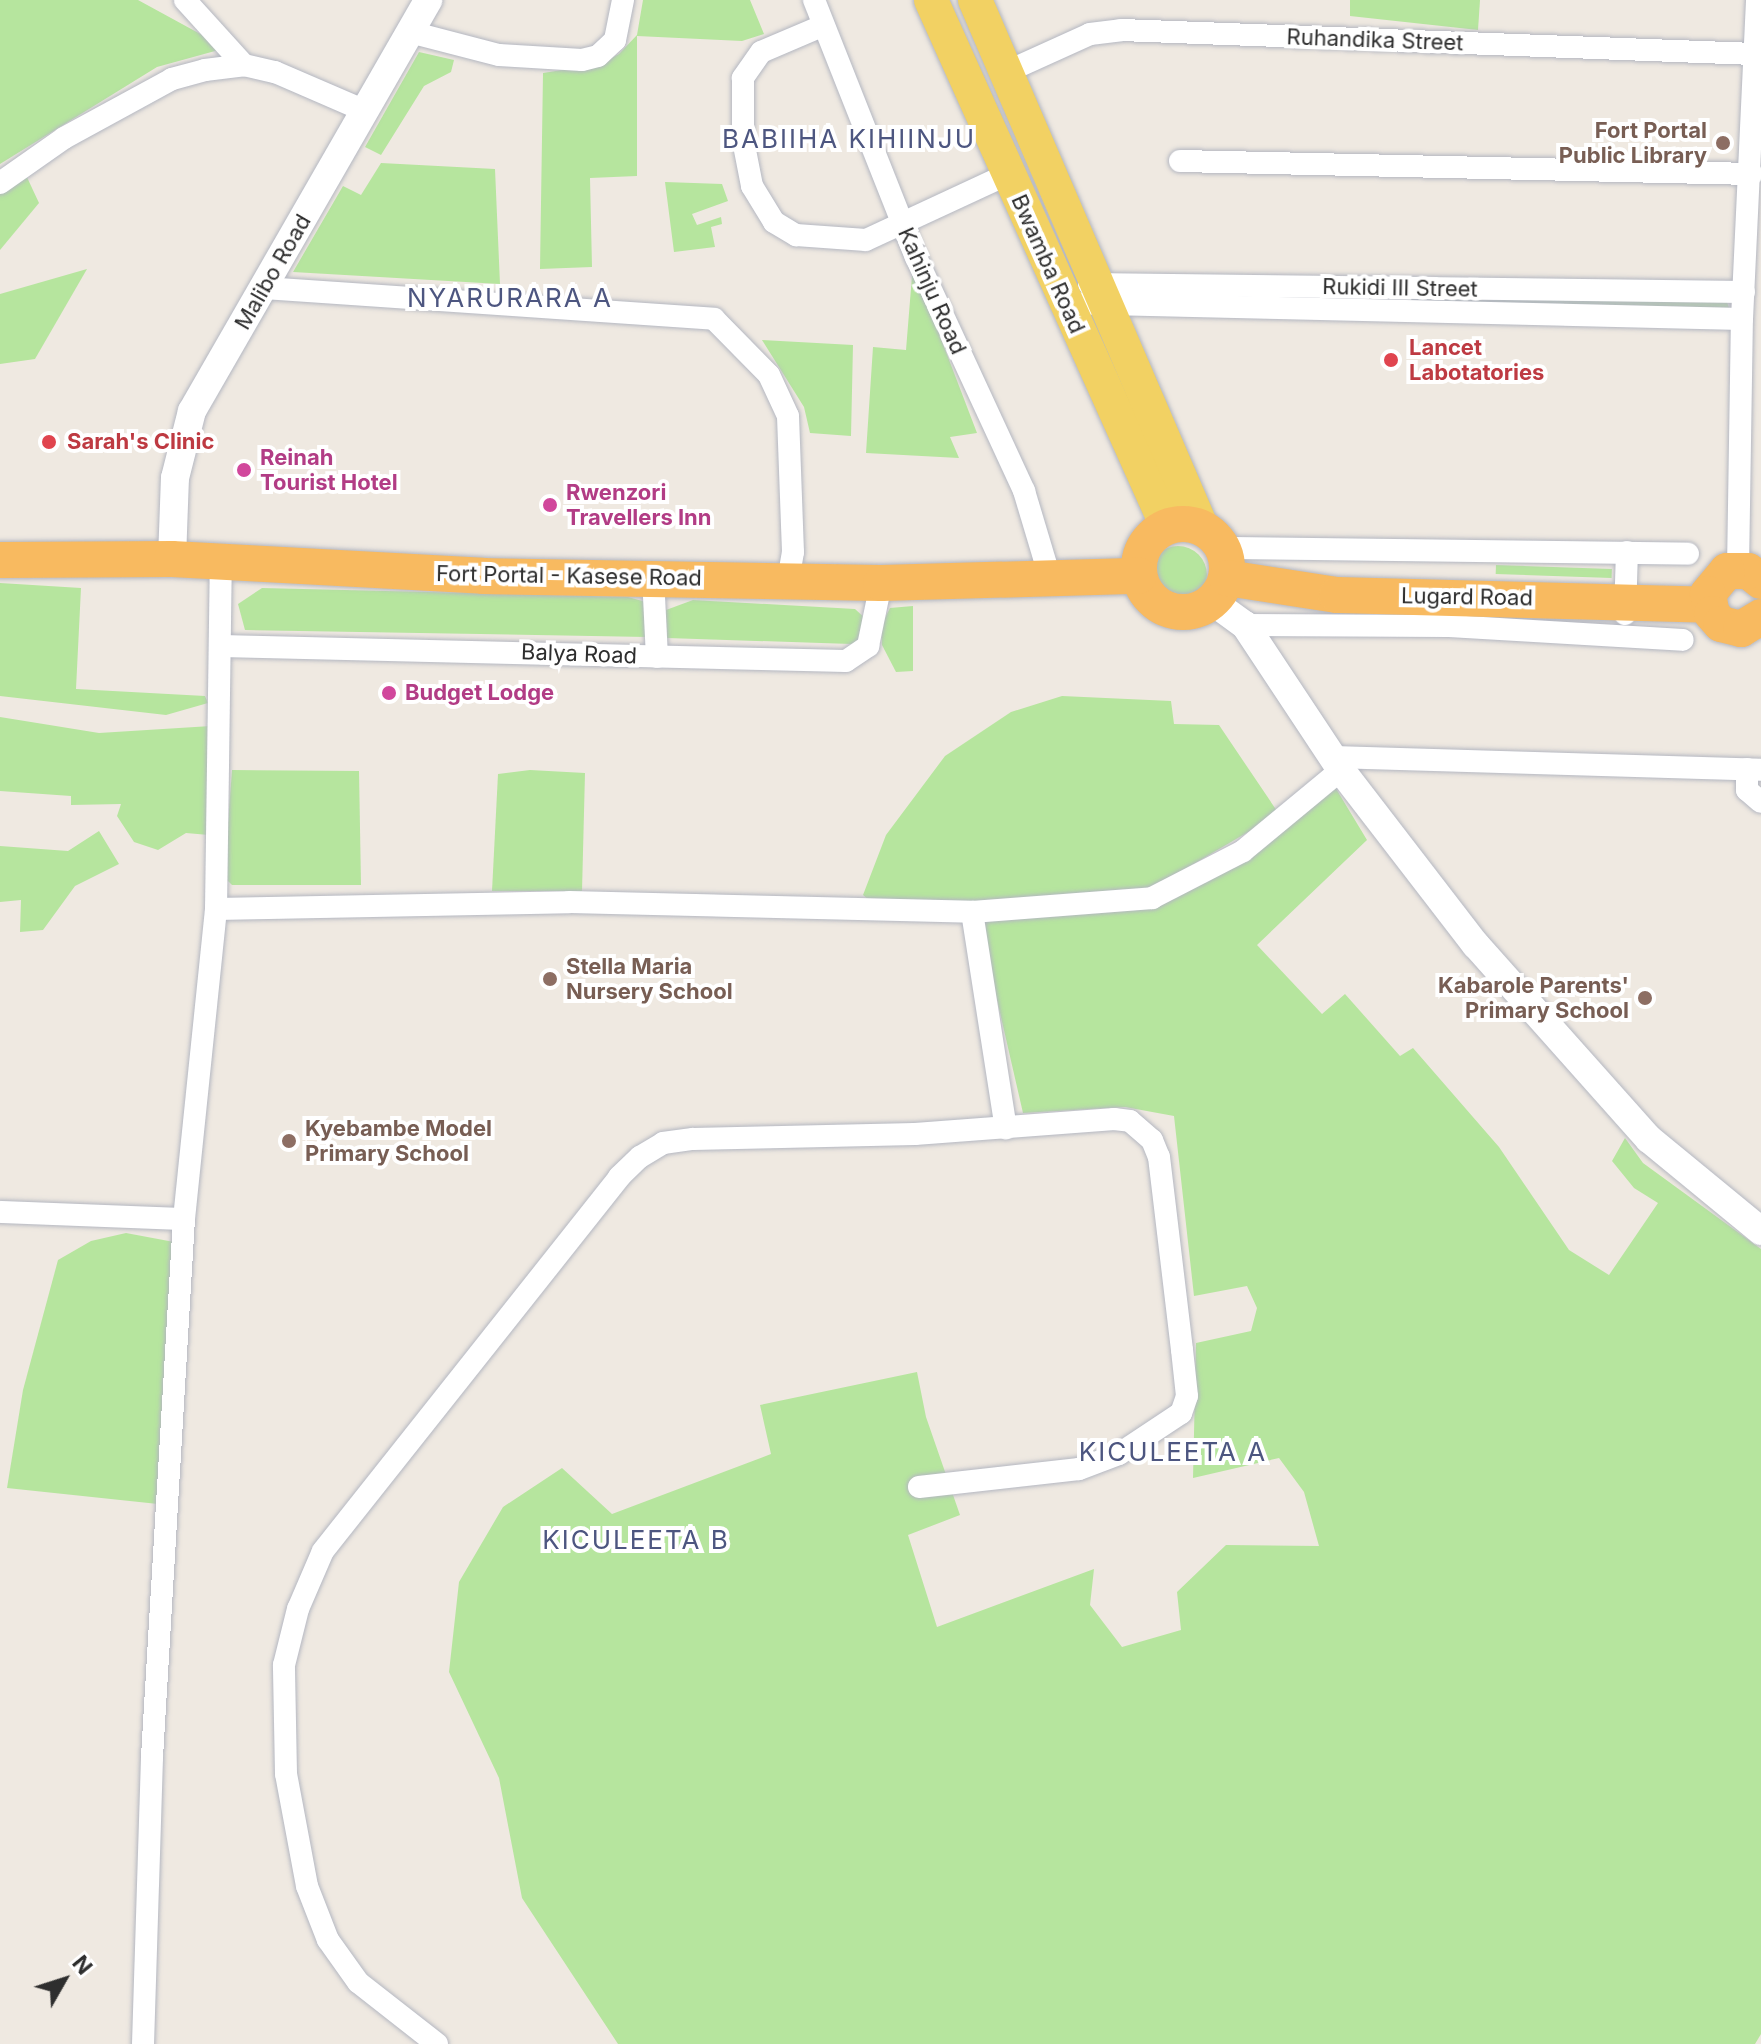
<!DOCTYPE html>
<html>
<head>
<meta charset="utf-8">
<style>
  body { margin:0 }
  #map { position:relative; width:1761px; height:2044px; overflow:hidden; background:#efe9e1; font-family:Inter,sans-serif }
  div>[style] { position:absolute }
  .green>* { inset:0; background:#b6e59e; transform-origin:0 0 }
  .round { border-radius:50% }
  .roads { filter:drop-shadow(0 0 2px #b4b7c1) drop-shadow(0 0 2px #b4b7c1) }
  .minor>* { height:22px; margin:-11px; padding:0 11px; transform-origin:11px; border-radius:11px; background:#fff }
  .tertiary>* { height:28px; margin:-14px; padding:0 14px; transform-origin:14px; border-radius:14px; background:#fff }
  .primary>* { height:34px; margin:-17px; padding:0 17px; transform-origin:17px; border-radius:17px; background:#f2d163 }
  .trunk>* { height:36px; margin:-18px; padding:0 18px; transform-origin:18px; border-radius:18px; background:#f8ba60 }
  .trunk>.ring { margin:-18px; padding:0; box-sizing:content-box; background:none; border:36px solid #f8ba60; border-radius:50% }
  .dots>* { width:22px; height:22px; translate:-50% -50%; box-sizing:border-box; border:4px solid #fff; border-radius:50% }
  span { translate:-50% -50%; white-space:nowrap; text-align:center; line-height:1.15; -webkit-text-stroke:8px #fff; paint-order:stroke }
  .street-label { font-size:22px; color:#2e2e2e }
  .education-label { font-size:22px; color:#785e54; font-weight:700 }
  .right { translate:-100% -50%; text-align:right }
  .left { translate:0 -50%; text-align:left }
  .health-label { font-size:22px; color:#be3a42; font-weight:700 }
  .hotel-label { font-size:22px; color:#b23c85; font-weight:700 }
  .quarter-label { font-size:26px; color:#4d5680; letter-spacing:2px }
  .north { position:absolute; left:24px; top:1940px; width:80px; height:80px; -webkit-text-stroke:6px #fff; paint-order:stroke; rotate:51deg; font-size:22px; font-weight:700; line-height:32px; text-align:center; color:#2e2e2e }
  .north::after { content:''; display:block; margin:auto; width:28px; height:36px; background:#2e2e2e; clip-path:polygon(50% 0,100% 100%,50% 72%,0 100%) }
</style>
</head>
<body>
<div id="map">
  <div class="green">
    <i style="clip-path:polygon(0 0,138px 0,226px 48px,157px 67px,0 164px)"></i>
    <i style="clip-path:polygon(643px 0,750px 0,764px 34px,742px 41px,637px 36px,637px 176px,590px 178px,592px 267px,540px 269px,543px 73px,600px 64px,619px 54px,637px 35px)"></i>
    <i style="clip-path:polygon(1350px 0,1480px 0,1478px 30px,1350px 16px)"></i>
    <i style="clip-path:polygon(419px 52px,454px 60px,451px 72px,424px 86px,381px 155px,365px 147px)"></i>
    <i style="clip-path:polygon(381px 163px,495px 169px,500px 284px,293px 272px,343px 186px,361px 195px)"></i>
    <i style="clip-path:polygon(25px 173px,39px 203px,0 250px,0 187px)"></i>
    <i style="clip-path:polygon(665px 182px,722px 184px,728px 201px,692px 214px,697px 225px,721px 217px,722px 224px,711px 227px,715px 247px,674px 252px)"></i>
    <i style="clip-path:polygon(87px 269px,35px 359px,0 364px,0 294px)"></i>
    <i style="clip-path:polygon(912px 276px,917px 276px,977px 433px,950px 437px,959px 458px,866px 453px,873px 347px,906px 350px)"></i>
    <i style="clip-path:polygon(1103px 293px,1726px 299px,1729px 308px)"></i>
    <i style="clip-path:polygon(762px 340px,853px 345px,851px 436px,810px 433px,804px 407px)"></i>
    <i class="round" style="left:1149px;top:546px;width:58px;height:58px"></i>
    <i style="left:1496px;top:565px;width:116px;height:9px;rotate:2deg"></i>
    <i style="clip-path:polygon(0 583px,81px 588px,76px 689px,205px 696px,208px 703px,166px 715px,0 696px)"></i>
    <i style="clip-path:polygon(262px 588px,628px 597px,646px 602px,647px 637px,245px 630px,238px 604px)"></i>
    <i style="clip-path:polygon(693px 600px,855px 609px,866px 619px,860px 643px,851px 644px,667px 638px,666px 610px)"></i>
    <i style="clip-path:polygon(913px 606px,913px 671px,896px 672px,882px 645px,881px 626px,890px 608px)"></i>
    <i style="clip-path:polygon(1062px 696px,1171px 701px,1174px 724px,1219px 725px,1279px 814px,1151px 889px,979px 901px,869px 900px,863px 895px,886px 835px,945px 756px,1011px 712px)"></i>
    <i style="clip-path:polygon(0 717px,99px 733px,211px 726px,209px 835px,186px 833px,158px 850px,134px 842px,117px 816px,121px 804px,71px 805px,71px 796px,0 791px)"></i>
    <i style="clip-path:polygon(232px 770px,359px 771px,361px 885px,232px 885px,224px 877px)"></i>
    <i style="clip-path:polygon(530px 770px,585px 773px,582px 891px,492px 891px,498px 774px)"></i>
    <i style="clip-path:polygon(1332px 782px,1367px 840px,1257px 945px,1322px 1014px,1345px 994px,1400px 1056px,1413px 1048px,1499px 1147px,1569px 1250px,1609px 1275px,1658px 1203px,1634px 1188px,1612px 1161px,1625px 1138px,1643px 1163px,1761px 1249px,1761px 2034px,1755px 2044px,618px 2044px,522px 1898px,499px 1778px,449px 1672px,459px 1582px,503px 1507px,562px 1468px,612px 1514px,771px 1454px,760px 1405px,917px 1372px,926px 1417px,960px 1515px,908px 1535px,937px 1627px,1094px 1569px,1090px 1605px,1122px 1647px,1181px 1630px,1177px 1592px,1226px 1545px,1319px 1546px,1304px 1492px,1279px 1458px,1193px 1478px,1196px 1343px,1251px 1331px,1257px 1308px,1247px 1286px,1194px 1296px,1174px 1116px,1125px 1107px,1023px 1113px,978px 917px,1155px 904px)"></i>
    <i style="clip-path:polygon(99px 831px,119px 864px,75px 886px,43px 930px,20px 932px,21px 900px,0 902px,0 846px,68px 851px)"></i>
    <i style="clip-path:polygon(126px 1233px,174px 1242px,158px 1504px,7px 1488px,23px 1390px,58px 1260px,91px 1241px)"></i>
  </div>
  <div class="roads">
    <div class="minor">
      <i style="left:185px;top:0;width:88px;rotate:47.8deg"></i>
      <i style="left:814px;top:0;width:277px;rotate:68.4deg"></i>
      <i style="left:916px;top:257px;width:258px;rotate:65.2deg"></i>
      <i style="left:1024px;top:491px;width:94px;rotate:73.3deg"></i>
      <i style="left:822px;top:26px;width:66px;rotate:156.9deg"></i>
      <i style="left:761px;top:52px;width:32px;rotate:125deg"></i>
      <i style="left:743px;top:78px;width:62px;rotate:90deg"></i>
      <i style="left:743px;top:140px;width:47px;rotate:78.9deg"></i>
      <i style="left:752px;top:186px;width:42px;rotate:58.6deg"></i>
      <i style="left:774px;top:222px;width:26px;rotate:31deg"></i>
      <i style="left:796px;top:235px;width:70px;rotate:4.1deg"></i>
      <i style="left:866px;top:240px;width:157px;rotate:-24.9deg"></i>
      <i style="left:410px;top:32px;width:92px;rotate:14.5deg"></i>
      <i style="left:499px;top:55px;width:83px;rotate:3.4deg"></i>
      <i style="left:582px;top:60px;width:16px;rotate:-14deg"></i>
      <i style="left:598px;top:56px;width:23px;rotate:-43deg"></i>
      <i style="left:615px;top:40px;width:41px;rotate:-78.7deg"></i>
      <i style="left:1004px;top:73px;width:94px;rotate:-24.4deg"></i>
      <i style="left:1090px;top:34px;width:31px;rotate:-7deg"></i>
      <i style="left:1121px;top:30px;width:634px;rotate:2.17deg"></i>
      <i style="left:1180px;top:161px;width:572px;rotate:1.3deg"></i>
      <i style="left:0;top:183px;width:78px;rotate:-35.1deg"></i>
      <i style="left:64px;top:138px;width:123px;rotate:-28.6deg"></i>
      <i style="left:172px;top:79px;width:34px;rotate:-15deg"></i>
      <i style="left:205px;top:70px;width:39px;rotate:-7deg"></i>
      <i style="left:244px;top:65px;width:32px;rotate:13deg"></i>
      <i style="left:275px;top:72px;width:98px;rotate:23.4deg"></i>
      <i style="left:1089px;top:284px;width:655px;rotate:0.7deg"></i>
      <i style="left:264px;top:288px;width:451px;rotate:3.9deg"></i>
      <i style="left:714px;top:319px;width:78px;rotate:45.5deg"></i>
      <i style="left:769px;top:375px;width:45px;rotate:65.1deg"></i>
      <i style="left:788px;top:416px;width:136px;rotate:87.9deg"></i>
      <i style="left:793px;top:552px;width:28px;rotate:100deg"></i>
      <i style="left:1065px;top:303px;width:677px;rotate:1.35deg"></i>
      <i style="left:1223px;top:548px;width:465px;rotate:0.7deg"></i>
      <i style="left:1738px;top:569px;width:250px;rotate:-89.1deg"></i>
      <i style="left:1742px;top:319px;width:319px;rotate:-87.3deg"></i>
      <i style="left:653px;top:576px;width:81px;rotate:87.2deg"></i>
      <i style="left:1625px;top:614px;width:62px;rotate:-88.2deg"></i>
      <i style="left:1245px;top:625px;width:204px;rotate:0.3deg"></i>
      <i style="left:1449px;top:626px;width:234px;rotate:3.4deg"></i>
      <i style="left:221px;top:646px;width:625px;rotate:1.37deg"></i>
      <i style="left:846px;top:661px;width:27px;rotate:-34deg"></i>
      <i style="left:868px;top:646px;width:64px;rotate:-78.3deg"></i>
      <i style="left:1333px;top:757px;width:428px;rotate:1.7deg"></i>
      <i style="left:1747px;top:769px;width:21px;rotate:90deg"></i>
      <i style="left:1747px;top:790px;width:18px;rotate:41deg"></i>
      <i style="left:216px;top:909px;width:353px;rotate:-1.1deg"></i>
      <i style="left:569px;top:902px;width:403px;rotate:1.4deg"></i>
      <i style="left:972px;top:912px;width:181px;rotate:-4.4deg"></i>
      <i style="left:1152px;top:898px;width:102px;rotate:-27.3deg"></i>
      <i style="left:1243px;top:851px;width:127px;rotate:-39.6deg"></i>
      <i style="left:972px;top:912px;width:219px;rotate:81.1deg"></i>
      <i style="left:0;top:1212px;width:184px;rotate:2.2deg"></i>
      <i style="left:143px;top:2044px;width:287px;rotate:-88.2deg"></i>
      <i style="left:152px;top:1757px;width:539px;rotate:-86.6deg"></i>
      <i style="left:184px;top:1219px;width:312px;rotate:-84.1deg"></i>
      <i style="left:216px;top:909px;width:347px;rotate:-89.2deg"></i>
      <i style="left:437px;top:2044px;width:100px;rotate:-141.9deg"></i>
      <i style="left:358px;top:1982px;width:52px;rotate:-125.5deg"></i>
      <i style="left:328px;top:1940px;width:58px;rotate:-111.3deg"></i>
      <i style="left:307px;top:1886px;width:114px;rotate:-100.6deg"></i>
      <i style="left:286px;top:1774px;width:109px;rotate:-91.1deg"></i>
      <i style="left:284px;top:1665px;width:58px;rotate:-76deg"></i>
      <i style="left:298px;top:1609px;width:63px;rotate:-66.7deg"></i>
      <i style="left:323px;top:1551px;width:477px;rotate:-51.6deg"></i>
      <i style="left:619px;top:1177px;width:29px;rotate:-44deg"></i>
      <i style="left:640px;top:1157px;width:27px;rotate:-31deg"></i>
      <i style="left:663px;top:1143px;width:30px;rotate:-8deg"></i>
      <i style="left:693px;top:1139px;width:222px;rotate:-1.3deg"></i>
      <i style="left:915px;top:1134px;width:200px;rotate:-4.3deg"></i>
      <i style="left:1114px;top:1119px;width:16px;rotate:7deg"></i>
      <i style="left:1130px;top:1121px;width:29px;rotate:41deg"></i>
      <i style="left:1152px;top:1140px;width:18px;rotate:68deg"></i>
      <i style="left:1159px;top:1157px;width:194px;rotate:83.2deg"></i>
      <i style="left:1182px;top:1350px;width:46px;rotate:83.8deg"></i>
      <i style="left:1187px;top:1396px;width:18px;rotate:109deg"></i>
      <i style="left:1181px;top:1413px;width:74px;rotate:146.5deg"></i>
      <i style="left:1119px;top:1454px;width:43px;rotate:159.4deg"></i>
      <i style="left:1079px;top:1469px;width:161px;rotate:173.6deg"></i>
    </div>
    <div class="tertiary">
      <i style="left:172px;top:559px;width:81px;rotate:-87.9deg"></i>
      <i style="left:175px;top:478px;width:69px;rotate:-75.8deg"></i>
      <i style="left:192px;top:411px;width:474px;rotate:-60.1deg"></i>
      <i style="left:1213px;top:602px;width:39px;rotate:36deg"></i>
      <i style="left:1245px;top:625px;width:174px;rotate:56.5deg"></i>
      <i style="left:1341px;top:770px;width:221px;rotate:52.4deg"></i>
      <i style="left:1476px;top:945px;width:260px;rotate:48.3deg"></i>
      <i style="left:1649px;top:1139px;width:145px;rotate:39.4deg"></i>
    </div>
    <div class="primary">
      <i style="left:931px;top:0;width:577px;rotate:65.84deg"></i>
      <i style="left:975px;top:0;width:575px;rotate:66.74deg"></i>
    </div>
    <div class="trunk">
      <i class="ring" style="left:1139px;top:524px;width:52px;height:52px"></i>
      <i style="left:0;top:560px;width:172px;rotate:-0.3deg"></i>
      <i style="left:172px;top:559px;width:311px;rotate:3.1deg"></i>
      <i style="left:483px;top:576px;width:398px;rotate:1deg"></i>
      <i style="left:881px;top:583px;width:258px;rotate:-1.6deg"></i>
      <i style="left:1227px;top:578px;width:111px;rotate:8.8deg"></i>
      <i style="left:1337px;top:595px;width:372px;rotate:1.5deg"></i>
      <i style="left:1761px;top:581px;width:16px;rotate:-142deg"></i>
      <i style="left:1748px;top:571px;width:21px;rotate:180deg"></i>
      <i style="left:1727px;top:571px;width:30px;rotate:130deg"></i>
      <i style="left:1708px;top:594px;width:20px;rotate:79deg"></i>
      <i style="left:1712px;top:614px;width:13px;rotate:48deg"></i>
      <i style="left:1721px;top:624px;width:21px;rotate:14deg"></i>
      <i style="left:1741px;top:629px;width:23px;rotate:-31deg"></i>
    </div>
  </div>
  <div class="dots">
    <i style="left:1723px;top:143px;background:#8d6e63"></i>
    <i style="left:1391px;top:360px;background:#e0444e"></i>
    <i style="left:49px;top:442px;background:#e0444e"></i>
    <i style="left:244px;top:470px;background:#d1479c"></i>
    <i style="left:550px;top:505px;background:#d1479c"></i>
    <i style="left:389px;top:693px;background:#d1479c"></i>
    <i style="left:550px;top:979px;background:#8d6e63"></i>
    <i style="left:1645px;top:998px;background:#8d6e63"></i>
    <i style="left:289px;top:1141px;background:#8d6e63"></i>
  </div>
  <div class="street-label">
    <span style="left:1375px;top:40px;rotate:2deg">Ruhandika Street</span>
    <span style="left:1048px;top:264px;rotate:66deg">Bwamba Road</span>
    <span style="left:273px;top:272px;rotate:-60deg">Malibo Road</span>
    <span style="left:1400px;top:288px;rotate:1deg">Rukidi III Street</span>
    <span style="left:932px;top:291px;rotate:66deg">Kahinju Road</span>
    <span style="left:569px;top:576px;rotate:1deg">Fort Portal - Kasese Road</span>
    <span style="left:1467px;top:597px;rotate:1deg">Lugard Road</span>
    <span style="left:579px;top:654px;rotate:2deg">Balya Road</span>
  </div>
  <div class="education-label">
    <span class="right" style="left:1707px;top:143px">Fort Portal<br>Public Library</span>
    <span class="left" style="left:566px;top:979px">Stella Maria<br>Nursery School</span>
    <span class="right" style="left:1629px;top:998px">Kabarole Parents'<br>Primary School</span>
    <span class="left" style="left:305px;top:1141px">Kyebambe Model<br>Primary School</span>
  </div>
  <div class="health-label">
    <span class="left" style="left:1409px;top:360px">Lancet<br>Labotatories</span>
    <span class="left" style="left:67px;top:442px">Sarah's Clinic</span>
  </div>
  <div class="hotel-label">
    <span class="left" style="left:260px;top:470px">Reinah<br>Tourist Hotel</span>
    <span class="left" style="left:566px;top:505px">Rwenzori<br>Travellers Inn</span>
    <span class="left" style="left:405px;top:693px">Budget Lodge</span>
  </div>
  <div class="quarter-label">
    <span style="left:849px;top:139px">BABIIHA KIHIINJU</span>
    <span style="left:510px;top:298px">NYARURARA A</span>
    <span style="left:1173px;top:1452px">KICULEETA A</span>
    <span style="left:636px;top:1540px">KICULEETA B</span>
  </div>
  <div class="north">N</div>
</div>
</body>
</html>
